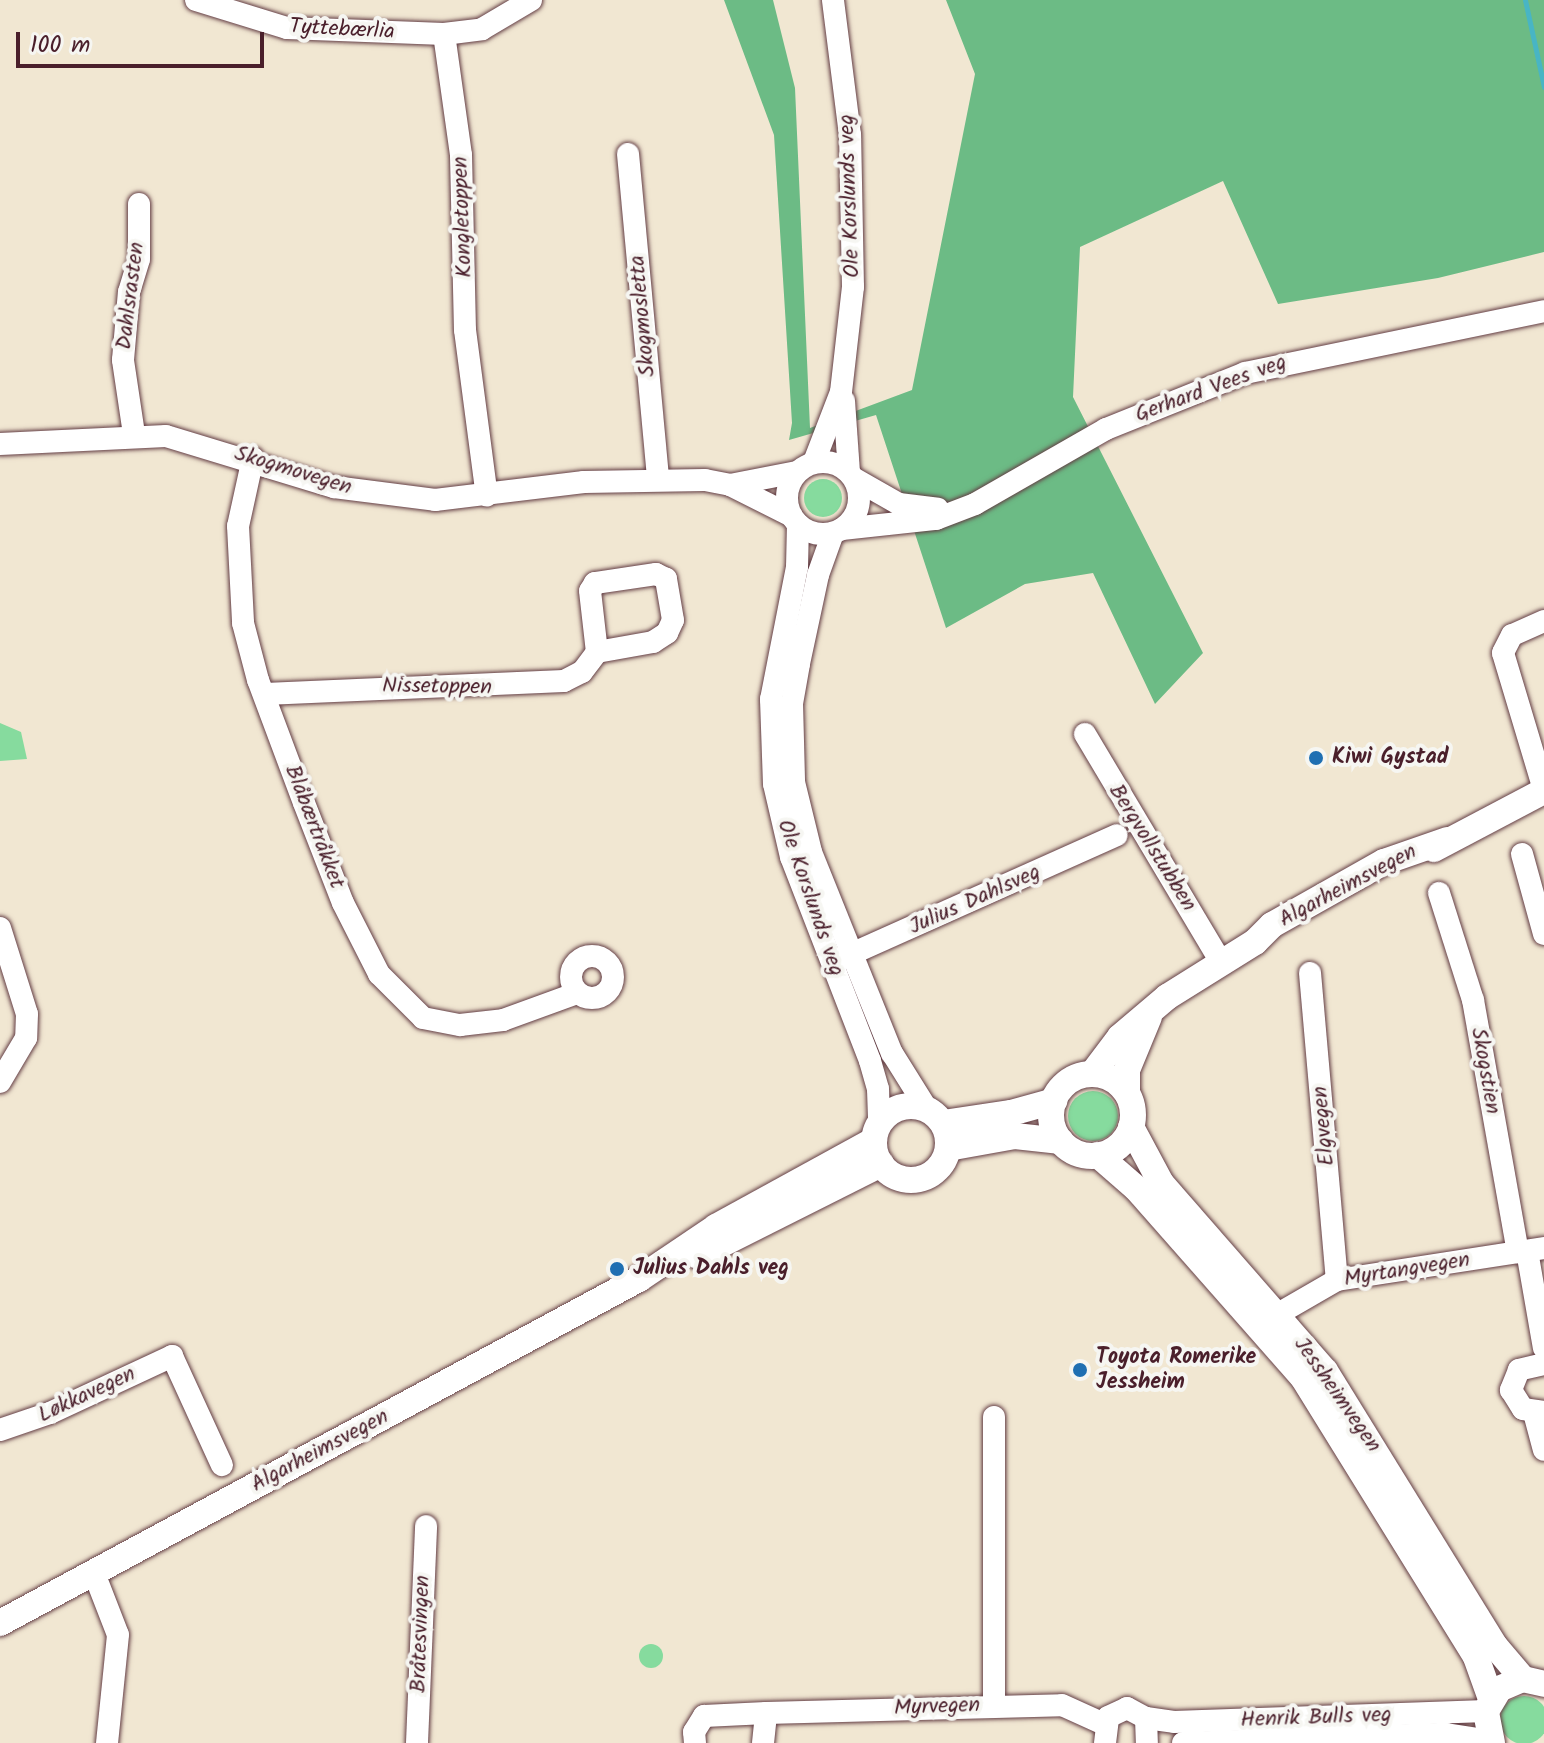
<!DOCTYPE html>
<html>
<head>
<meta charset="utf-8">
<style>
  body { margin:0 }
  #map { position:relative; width:1544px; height:1743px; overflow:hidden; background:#f1e7d2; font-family:Kalam,sans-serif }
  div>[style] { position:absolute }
  .green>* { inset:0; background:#86db9e }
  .round { border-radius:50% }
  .forest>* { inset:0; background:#6cbb85 }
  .stream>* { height:5px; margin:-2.5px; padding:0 2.5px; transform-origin:2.5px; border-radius:2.5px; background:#48b5c4 }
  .roads { filter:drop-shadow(0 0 2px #633d44) drop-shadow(0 0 2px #633d44) }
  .minor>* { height:22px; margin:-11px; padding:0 11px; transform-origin:11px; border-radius:11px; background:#fff }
  .minor>.ring { margin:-11px; padding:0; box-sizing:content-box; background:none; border:22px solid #fff; border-radius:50% }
  .major>* { height:26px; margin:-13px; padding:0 13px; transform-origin:13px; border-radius:13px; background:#fff }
  .major>.ring { margin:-13px; padding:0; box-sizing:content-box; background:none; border:26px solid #fff; border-radius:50% }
  .dots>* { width:22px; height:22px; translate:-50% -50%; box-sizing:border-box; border:4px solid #f6f6f2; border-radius:50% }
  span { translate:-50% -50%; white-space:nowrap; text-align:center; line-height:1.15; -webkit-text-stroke:8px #f6f6f2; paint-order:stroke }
  .street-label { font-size:22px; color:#4a1f2b }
  .poi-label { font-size:22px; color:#4a1f2b; font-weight:700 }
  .left { translate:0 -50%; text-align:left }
  .scale { position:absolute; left:16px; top:32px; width:248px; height:36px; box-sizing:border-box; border:4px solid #4a1f2b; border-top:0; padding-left:10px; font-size:24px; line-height:28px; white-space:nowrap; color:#4a1f2b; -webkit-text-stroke:6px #f6f6f2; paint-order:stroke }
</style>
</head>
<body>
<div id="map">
  <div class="green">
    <i class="round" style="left:804px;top:479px;width:38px;height:38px"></i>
    <i style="clip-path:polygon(0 723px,21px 732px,27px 759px,0 761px)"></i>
    <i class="round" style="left:1068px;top:1091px;width:50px;height:50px"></i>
    <i class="round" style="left:639px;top:1644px;width:24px;height:24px"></i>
    <i class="round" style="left:1500px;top:1696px;width:48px;height:48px"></i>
  </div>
  <div class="forest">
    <i style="clip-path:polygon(724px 0,773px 0,795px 88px,810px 428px,912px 390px,975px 74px,946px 0,1544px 0,1544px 252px,1438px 278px,1278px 304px,1223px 181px,1080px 247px,1073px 397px,1203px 653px,1155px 704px,1093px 573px,1025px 584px,946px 628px,876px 415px,789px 440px,792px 423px,774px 135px)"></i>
  </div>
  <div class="stream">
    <i style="left:1525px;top:0;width:89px;rotate:77.7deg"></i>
  </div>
  <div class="roads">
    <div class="minor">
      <i style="left:196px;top:0;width:95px;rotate:17.1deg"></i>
      <i style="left:287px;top:28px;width:157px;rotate:2.2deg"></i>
      <i style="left:444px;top:34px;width:38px;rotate:-7deg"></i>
      <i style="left:482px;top:29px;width:57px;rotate:-30.6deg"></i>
      <i style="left:444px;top:34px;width:122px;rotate:82deg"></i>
      <i style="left:461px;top:155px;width:175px;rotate:88.7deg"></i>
      <i style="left:465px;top:330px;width:167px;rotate:82.5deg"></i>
      <i style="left:628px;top:154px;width:325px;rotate:84.7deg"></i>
      <i style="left:844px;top:401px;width:71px;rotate:86deg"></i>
      <i style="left:134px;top:434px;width:75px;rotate:-98.5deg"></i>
      <i style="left:123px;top:360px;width:68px;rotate:-85deg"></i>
      <i style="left:129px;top:292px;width:34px;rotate:-73deg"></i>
      <i style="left:139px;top:259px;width:55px;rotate:-90deg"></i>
      <i style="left:0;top:444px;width:166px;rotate:-2.8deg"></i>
      <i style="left:166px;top:436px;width:176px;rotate:16.9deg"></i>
      <i style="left:334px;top:487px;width:102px;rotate:7.3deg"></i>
      <i style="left:435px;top:500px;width:150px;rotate:-6.9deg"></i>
      <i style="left:584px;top:482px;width:121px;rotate:-0.9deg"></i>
      <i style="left:705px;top:480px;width:25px;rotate:11deg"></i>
      <i style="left:730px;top:485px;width:69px;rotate:26.6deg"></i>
      <i style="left:253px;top:458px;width:70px;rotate:102.4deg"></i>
      <i style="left:238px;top:526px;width:97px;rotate:87deg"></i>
      <i style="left:243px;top:623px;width:59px;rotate:75.3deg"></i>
      <i style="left:258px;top:680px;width:131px;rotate:69.5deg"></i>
      <i style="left:304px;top:803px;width:107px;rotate:68.7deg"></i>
      <i style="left:343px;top:903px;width:80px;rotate:63.1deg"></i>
      <i style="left:379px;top:974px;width:62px;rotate:45deg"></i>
      <i style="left:423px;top:1018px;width:38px;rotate:11deg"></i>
      <i style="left:460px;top:1025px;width:43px;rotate:-6.6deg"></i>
      <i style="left:503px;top:1020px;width:79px;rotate:-20deg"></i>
      <i class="ring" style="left:787px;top:462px;width:50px;height:50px"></i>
      <i style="left:814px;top:462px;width:75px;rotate:-68.9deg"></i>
      <i style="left:841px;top:392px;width:106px;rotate:-83.5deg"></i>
      <i style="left:853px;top:287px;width:152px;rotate:-91.1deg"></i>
      <i style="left:850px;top:135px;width:136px;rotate:-97.2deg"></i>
      <i style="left:855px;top:479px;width:51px;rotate:29.6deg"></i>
      <i style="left:899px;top:504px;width:39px;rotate:7deg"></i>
      <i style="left:730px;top:485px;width:68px;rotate:-11deg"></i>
      <i style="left:798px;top:524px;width:43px;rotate:91.3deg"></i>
      <i style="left:797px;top:567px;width:135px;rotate:101.1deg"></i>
      <i style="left:771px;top:699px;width:85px;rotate:88deg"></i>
      <i style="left:774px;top:784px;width:75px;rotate:76.9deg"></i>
      <i style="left:791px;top:857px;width:219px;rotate:68.8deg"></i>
      <i style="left:870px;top:1061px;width:29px;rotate:74deg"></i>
      <i style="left:878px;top:1089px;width:35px;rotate:88deg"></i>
      <i style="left:842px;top:529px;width:95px;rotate:-6.1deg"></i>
      <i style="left:936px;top:519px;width:42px;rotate:-21deg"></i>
      <i style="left:975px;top:504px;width:151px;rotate:-29.8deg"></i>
      <i style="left:1106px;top:429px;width:150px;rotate:-21.9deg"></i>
      <i style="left:1245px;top:373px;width:305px;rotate:-11.7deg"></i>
      <i style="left:833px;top:533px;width:45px;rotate:109.7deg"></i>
      <i style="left:818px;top:575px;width:91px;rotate:102.1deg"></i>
      <i style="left:799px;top:664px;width:40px;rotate:100deg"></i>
      <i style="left:792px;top:703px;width:79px;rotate:88.5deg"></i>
      <i style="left:794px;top:782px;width:72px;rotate:76.3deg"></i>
      <i style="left:811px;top:852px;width:217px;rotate:68.1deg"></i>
      <i style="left:892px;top:1053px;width:66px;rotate:58deg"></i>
      <i style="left:1544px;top:621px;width:35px;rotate:156deg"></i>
      <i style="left:1512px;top:635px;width:20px;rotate:117deg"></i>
      <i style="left:1503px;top:653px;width:143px;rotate:73.3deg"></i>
      <i style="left:265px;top:694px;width:299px;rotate:-2.5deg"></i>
      <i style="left:564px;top:681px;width:20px;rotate:-27deg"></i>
      <i style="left:582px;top:672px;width:25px;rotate:-53deg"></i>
      <i style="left:597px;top:652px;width:57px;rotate:-10.1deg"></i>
      <i style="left:653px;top:642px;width:17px;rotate:-33deg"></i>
      <i style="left:667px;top:633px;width:14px;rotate:-65deg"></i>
      <i style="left:673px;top:620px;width:42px;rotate:-99.7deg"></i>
      <i style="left:666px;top:579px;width:11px;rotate:-153deg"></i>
      <i style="left:656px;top:574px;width:62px;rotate:171.6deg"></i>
      <i style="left:595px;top:583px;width:9px;rotate:122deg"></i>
      <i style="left:590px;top:591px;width:61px;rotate:83.5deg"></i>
      <i style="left:1085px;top:734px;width:265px;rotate:59.2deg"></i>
      <i style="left:1522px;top:854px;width:83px;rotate:74.6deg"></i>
      <i style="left:1439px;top:893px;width:112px;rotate:72.4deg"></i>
      <i style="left:1473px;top:1000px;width:256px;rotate:79.9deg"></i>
      <i style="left:0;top:928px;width:90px;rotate:72.6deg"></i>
      <i style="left:27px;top:1014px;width:24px;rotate:92deg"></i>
      <i style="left:26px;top:1038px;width:51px;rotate:120.6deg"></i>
      <i class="ring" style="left:571px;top:956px;width:20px;height:20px"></i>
      <i style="left:840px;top:959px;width:303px;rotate:-24.1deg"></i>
      <i style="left:1310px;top:973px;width:308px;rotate:85deg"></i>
      <i style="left:1527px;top:1251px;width:98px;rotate:80.1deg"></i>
      <i style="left:1278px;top:1314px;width:68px;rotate:-30deg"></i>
      <i style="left:1337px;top:1280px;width:209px;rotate:-8.8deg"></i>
      <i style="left:1544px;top:1364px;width:26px;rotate:167deg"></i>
      <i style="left:1519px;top:1370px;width:22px;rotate:112deg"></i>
      <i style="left:1511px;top:1390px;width:22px;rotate:58deg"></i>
      <i style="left:1523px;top:1409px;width:21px;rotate:8deg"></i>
      <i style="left:1534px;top:1413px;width:38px;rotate:75deg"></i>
      <i style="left:994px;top:1417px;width:288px;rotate:90deg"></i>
      <i style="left:0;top:1430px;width:53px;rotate:-18.8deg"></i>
      <i style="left:50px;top:1413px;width:135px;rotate:-25deg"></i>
      <i style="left:172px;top:1356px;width:120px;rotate:65.4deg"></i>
      <i style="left:94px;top:1573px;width:66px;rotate:68.8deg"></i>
      <i style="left:118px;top:1635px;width:109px;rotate:95.8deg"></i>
      <i style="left:1146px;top:1718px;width:28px;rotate:8deg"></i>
      <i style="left:1174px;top:1722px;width:312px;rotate:-2deg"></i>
      <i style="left:417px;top:1743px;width:217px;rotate:-87.6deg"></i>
      <i style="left:695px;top:1743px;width:11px;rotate:-95deg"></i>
      <i style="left:694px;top:1732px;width:19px;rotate:-58deg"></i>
      <i style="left:704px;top:1716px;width:62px;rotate:-2.8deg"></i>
      <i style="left:766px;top:1713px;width:296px;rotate:-1.5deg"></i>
      <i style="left:1062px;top:1705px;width:46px;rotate:24.3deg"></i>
      <i style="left:763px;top:1743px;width:30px;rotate:-84deg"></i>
      <i style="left:1105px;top:1743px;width:26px;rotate:-83deg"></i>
      <i style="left:1108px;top:1717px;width:21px;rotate:-25deg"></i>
      <i style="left:1127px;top:1708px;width:21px;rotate:28deg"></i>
      <i style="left:1146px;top:1718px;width:25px;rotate:88deg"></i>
      <i style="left:1183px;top:1743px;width:263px;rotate:-2deg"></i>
      <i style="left:1446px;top:1734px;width:46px;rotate:8.8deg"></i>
    </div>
    <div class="major">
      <i style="left:1434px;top:849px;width:124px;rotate:-27.8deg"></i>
      <i style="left:1092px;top:1074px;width:46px;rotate:-52.9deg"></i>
      <i style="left:1120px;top:1037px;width:62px;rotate:-40.4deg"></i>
      <i style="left:1167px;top:997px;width:104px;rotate:-32deg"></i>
      <i style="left:1255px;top:942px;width:24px;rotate:-45deg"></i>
      <i style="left:1272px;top:925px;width:129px;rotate:-29.4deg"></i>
      <i style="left:1384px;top:862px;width:67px;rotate:-19.2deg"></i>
      <i class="ring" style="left:1051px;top:1074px;width:56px;height:56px"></i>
      <i style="left:1127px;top:1093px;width:23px;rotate:-90deg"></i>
      <i style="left:1127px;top:1070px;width:57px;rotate:-67.5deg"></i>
      <i class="ring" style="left:874px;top:1106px;width:48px;height:48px"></i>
      <i style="left:943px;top:1123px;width:69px;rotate:-8.4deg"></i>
      <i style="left:1011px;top:1113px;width:45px;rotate:-15.6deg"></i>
      <i style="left:1131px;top:1127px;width:64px;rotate:61.8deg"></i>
      <i style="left:1161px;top:1183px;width:249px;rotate:48.9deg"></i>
      <i style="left:1325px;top:1371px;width:323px;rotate:58.3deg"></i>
      <i style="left:1495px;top:1646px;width:43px;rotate:49.7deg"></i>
      <i style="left:948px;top:1148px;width:68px;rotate:-10.2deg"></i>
      <i style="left:1015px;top:1136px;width:46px;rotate:6.2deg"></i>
      <i style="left:1098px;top:1155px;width:50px;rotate:41deg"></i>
      <i style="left:1136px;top:1188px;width:251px;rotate:48.6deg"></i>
      <i style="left:1302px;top:1376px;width:331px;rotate:58.2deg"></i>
      <i style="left:1476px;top:1657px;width:45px;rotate:70.3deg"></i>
      <i style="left:698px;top:1256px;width:205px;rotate:-26.7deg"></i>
      <i style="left:0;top:1623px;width:726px;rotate:-28.3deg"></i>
      <i style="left:639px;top:1279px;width:93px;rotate:-34deg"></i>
      <i style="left:716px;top:1227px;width:180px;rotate:-28.8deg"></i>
      <i style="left:1492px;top:1743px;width:33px;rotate:-101deg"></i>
      <i style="left:1486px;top:1711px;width:26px;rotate:-59deg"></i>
      <i style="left:1499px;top:1689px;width:26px;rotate:-23deg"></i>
      <i style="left:1523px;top:1679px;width:22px;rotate:13deg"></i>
    </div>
  </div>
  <div class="dots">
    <i style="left:1316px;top:758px;background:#1f6fb2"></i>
    <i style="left:617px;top:1269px;background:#1f6fb2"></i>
    <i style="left:1080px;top:1370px;background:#1f6fb2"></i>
  </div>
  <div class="street-label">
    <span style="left:342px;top:30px;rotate:3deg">Tyttebærlia</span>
    <span style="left:850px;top:196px;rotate:-92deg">Ole Korslunds veg</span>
    <span style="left:463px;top:217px;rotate:-92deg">Kongletoppen</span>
    <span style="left:131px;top:296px;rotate:-83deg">Dahlsrasten</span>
    <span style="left:643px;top:316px;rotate:-95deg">Skogmosletta</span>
    <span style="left:1211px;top:389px;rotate:-20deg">Gerhard Vees veg</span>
    <span style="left:293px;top:471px;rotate:17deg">Skogmovegen</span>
    <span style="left:437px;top:687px;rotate:1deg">Nissetoppen</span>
    <span style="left:314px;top:827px;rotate:69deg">Blåbærtråkket</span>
    <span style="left:1152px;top:848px;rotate:58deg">Bergvollstubben</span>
    <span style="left:1348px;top:886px;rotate:-28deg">Algarheimsvegen</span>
    <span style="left:810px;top:898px;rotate:71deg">Ole Korslunds veg</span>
    <span style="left:975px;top:900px;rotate:-24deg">Julius Dahlsveg</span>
    <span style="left:1485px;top:1071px;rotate:80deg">Skogstien</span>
    <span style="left:1324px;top:1126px;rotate:-95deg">Elgvegen</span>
    <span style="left:1407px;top:1270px;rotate:-9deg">Myrtangvegen</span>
    <span style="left:87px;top:1395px;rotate:-25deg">Løkkavegen</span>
    <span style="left:1337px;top:1395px;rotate:55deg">Jessheimvegen</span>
    <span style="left:320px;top:1451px;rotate:-28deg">Algarheimsvegen</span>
    <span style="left:421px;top:1634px;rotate:-88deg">Bråtesvingen</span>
    <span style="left:937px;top:1707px;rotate:-2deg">Myrvegen</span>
    <span style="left:1316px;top:1718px;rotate:-2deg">Henrik Bulls veg</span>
  </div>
  <div class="poi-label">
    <span class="left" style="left:1332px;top:758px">Kiwi Gystad</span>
    <span class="left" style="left:633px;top:1269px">Julius Dahls veg</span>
    <span class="left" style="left:1096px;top:1370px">Toyota Romerike<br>Jessheim</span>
  </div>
  <div class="scale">100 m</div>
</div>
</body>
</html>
